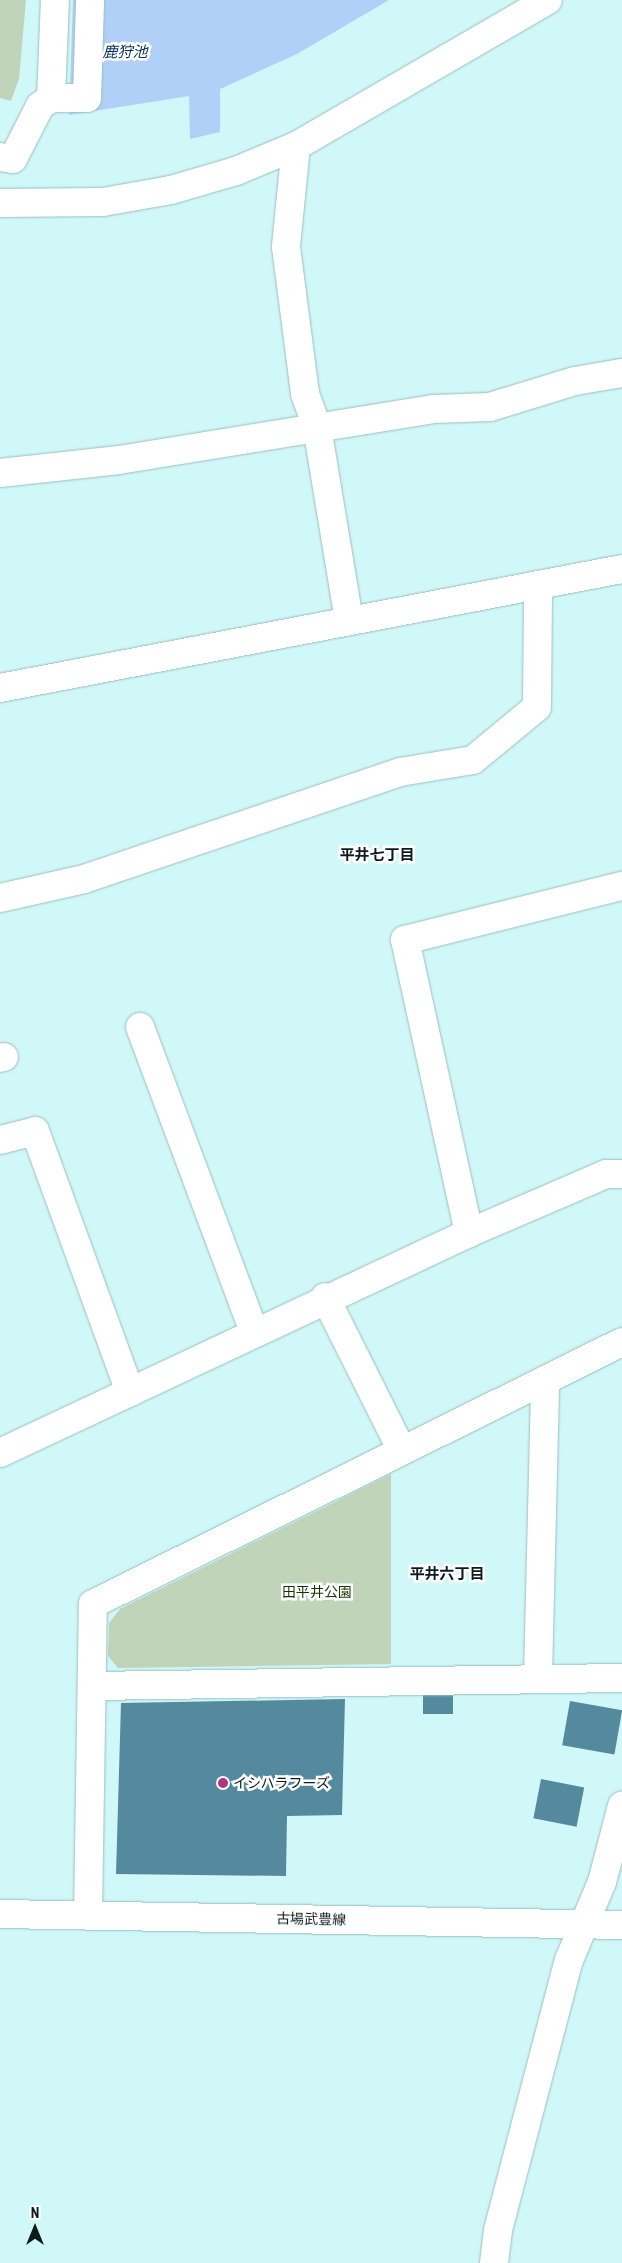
<!DOCTYPE html>
<html>
<head>
<meta charset="utf-8">
<style>
  body { margin:0 }
  #map { position:relative; width:622px; height:2263px; overflow:hidden; background:#d1f8f8; font-family:"Roboto Condensed","Noto Sans JP",sans-serif }
  div>[style] { position:absolute }
  .green>* { inset:0; background:#c0d4ba }
  .water>* { inset:0; background:#b1d0f8 }
  .building>* { inset:0; background:#54899e; transform-origin:0 0 }
  .roads { filter:drop-shadow(0 0 1px #99bfbf) drop-shadow(0 0 1px #99bfbf) }
  .pedestrian>* { height:28px; margin:-14px; padding:0 14px; transform-origin:14px; border-radius:14px; background:#fff }
  .minor>* { height:28px; margin:-14px; padding:0 14px; transform-origin:14px; border-radius:14px; background:#fff }
  .tertiary>* { height:28px; margin:-14px; padding:0 14px; transform-origin:14px; border-radius:14px; background:#fff }
  .secondary>* { height:28px; margin:-14px; padding:0 14px; transform-origin:14px; border-radius:14px; background:#fff }
  .dots>* { width:14px; height:14px; translate:-50% -50%; box-sizing:border-box; border:2px solid #fff; border-radius:50% }
  span { translate:-50% -50%; white-space:nowrap; text-align:center; line-height:1.15; -webkit-text-stroke:5px #fff; paint-order:stroke }
  .park-label { font-size:14px; color:#103700 }
  .poi-label { font-size:14px; color:#0d1b1b }
  .left { translate:0 -50%; text-align:left }
  .street-label { font-size:14px; color:#0d1b1b }
  .water-label { font-size:15px; color:#05305f; font-style:italic }
  .neighbourhood-label { font-size:15px; color:#0d1b1b; font-weight:700 }
  .north { position:absolute; left:10px; top:2203px; width:50px; height:50px; -webkit-text-stroke:4px #fff; paint-order:stroke; rotate:0deg; font-size:14px; font-weight:700; line-height:20px; text-align:center; color:#0d1b1b }
  .north::after { content:''; display:block; margin:auto; width:18px; height:22px; background:#0d1b1b; clip-path:polygon(50% 0,100% 100%,50% 72%,0 100%) }
</style>
</head>
<body>
<div id="map">
  <div class="green">
    <i style="clip-path:polygon(0 0,26px 0,19px 79px,11px 101px,0 98px)"></i>
    <i style="clip-path:polygon(391px 1474px,391px 1664px,118px 1668px,108px 1656px,109px 1623px,120px 1609px)"></i>
  </div>
  <div class="water">
    <i style="clip-path:polygon(73px 0,389px 0,297px 54px,220px 89px,220px 132px,190px 139px,189px 96px,69px 115px)"></i>
  </div>
  <div class="building">
    <i style="left:423px;top:1695px;width:30px;height:19px"></i>
    <i style="clip-path:polygon(345px 1699px,342px 1815px,287px 1816px,286px 1876px,116px 1874px,121px 1703px)"></i>
    <i style="left:570px;top:1701px;width:53px;height:45px;rotate:10deg"></i>
    <i style="left:541px;top:1779px;width:44px;height:40px;rotate:11deg"></i>
  </div>
  <div class="roads">
    <div class="pedestrian">
      <i style="left:51px;top:98px;width:98px;rotate:-87.7deg"></i>
      <i style="left:0;top:157px;width:13px;rotate:9deg"></i>
      <i style="left:13px;top:159px;width:59px;rotate:-63deg"></i>
      <i style="left:40px;top:106px;width:14px;rotate:-36deg"></i>
      <i style="left:51px;top:98px;width:36px"></i>
      <i style="left:87px;top:98px;width:98px;rotate:-88.2deg"></i>
    </div>
    <div class="minor">
      <i style="left:296px;top:146px;width:101px;rotate:95.7deg"></i>
      <i style="left:286px;top:247px;width:148px;rotate:82.6deg"></i>
      <i style="left:305px;top:394px;width:35px;rotate:70deg"></i>
      <i style="left:317px;top:427px;width:196px;rotate:80.6deg"></i>
      <i style="left:0;top:473px;width:120px;rotate:-6.2deg"></i>
      <i style="left:119px;top:460px;width:318px;rotate:-9.2deg"></i>
      <i style="left:433px;top:409px;width:57px;rotate:-2deg"></i>
      <i style="left:490px;top:407px;width:89px;rotate:-17deg"></i>
      <i style="left:575px;top:381px;width:48px;rotate:-9.7deg"></i>
      <i style="left:0;top:688px;width:633px;rotate:-10.83deg"></i>
      <i style="left:0;top:898px;width:86px;rotate:-12.7deg"></i>
      <i style="left:84px;top:879px;width:334px;rotate:-18.7deg"></i>
      <i style="left:400px;top:772px;width:74px;rotate:-9.3deg"></i>
      <i style="left:473px;top:760px;width:83px;rotate:-39.6deg"></i>
      <i style="left:537px;top:707px;width:121px;rotate:-89.5deg"></i>
      <i style="left:140px;top:1027px;width:326px;rotate:69.5deg"></i>
      <i style="left:0;top:1058px;width:4px;rotate:-14deg"></i>
      <i style="left:0;top:1140px;width:36px;rotate:-14deg"></i>
      <i style="left:35px;top:1131px;width:278px;rotate:70deg"></i>
      <i style="left:469px;top:1233px;width:300px;rotate:-102.3deg"></i>
      <i style="left:405px;top:940px;width:224px;rotate:-14deg"></i>
      <i style="left:325px;top:1297px;width:172px;rotate:63.4deg"></i>
      <i style="left:0;top:1453px;width:518px;rotate:-25.13deg"></i>
      <i style="left:469px;top:1233px;width:149px;rotate:-23.3deg"></i>
      <i style="left:606px;top:1174px;width:16px"></i>
      <i style="left:538px;top:1676px;width:296px;rotate:-88.6deg"></i>
      <i style="left:93px;top:1686px;width:529px;rotate:-0.87deg"></i>
      <i style="left:88px;top:1915px;width:311px;rotate:-89.1deg"></i>
      <i style="left:93px;top:1604px;width:590px;rotate:-26.35deg"></i>
      <i style="left:494px;top:2263px;width:33px;rotate:-83deg"></i>
      <i style="left:498px;top:2230px;width:279px;rotate:-75.3deg"></i>
      <i style="left:569px;top:1960px;width:85px;rotate:-67.1deg"></i>
      <i style="left:602px;top:1882px;width:79px;rotate:-75.3deg"></i>
    </div>
    <div class="tertiary">
      <i style="left:0;top:203px;width:103px;rotate:-0.6deg"></i>
      <i style="left:103px;top:202px;width:69px;rotate:-10deg"></i>
      <i style="left:171px;top:190px;width:68px;rotate:-16.3deg"></i>
      <i style="left:236px;top:171px;width:65px;rotate:-22.6deg"></i>
      <i style="left:296px;top:146px;width:291px;rotate:-30.1deg"></i>
    </div>
    <div class="secondary">
      <i style="left:0;top:1914px;width:622px;rotate:1.01deg"></i>
    </div>
  </div>
  <div class="dots">
    <i style="left:223px;top:1783px;background:#ad3488"></i>
  </div>
  <div class="park-label">
    <span style="left:317px;top:1592px">田平井公園</span>
  </div>
  <div class="poi-label">
    <span class="left" style="left:233px;top:1783px">イシハラフーズ</span>
  </div>
  <div class="street-label">
    <span style="left:311px;top:1919px;rotate:1deg">古場武豊線</span>
  </div>
  <div class="water-label">
    <span style="left:125px;top:53px">鹿狩池</span>
  </div>
  <div class="neighbourhood-label">
    <span style="left:377px;top:856px">平井七丁目</span>
    <span style="left:447px;top:1575px">平井六丁目</span>
  </div>
  <div class="north">N</div>
</div>
</body>
</html>
